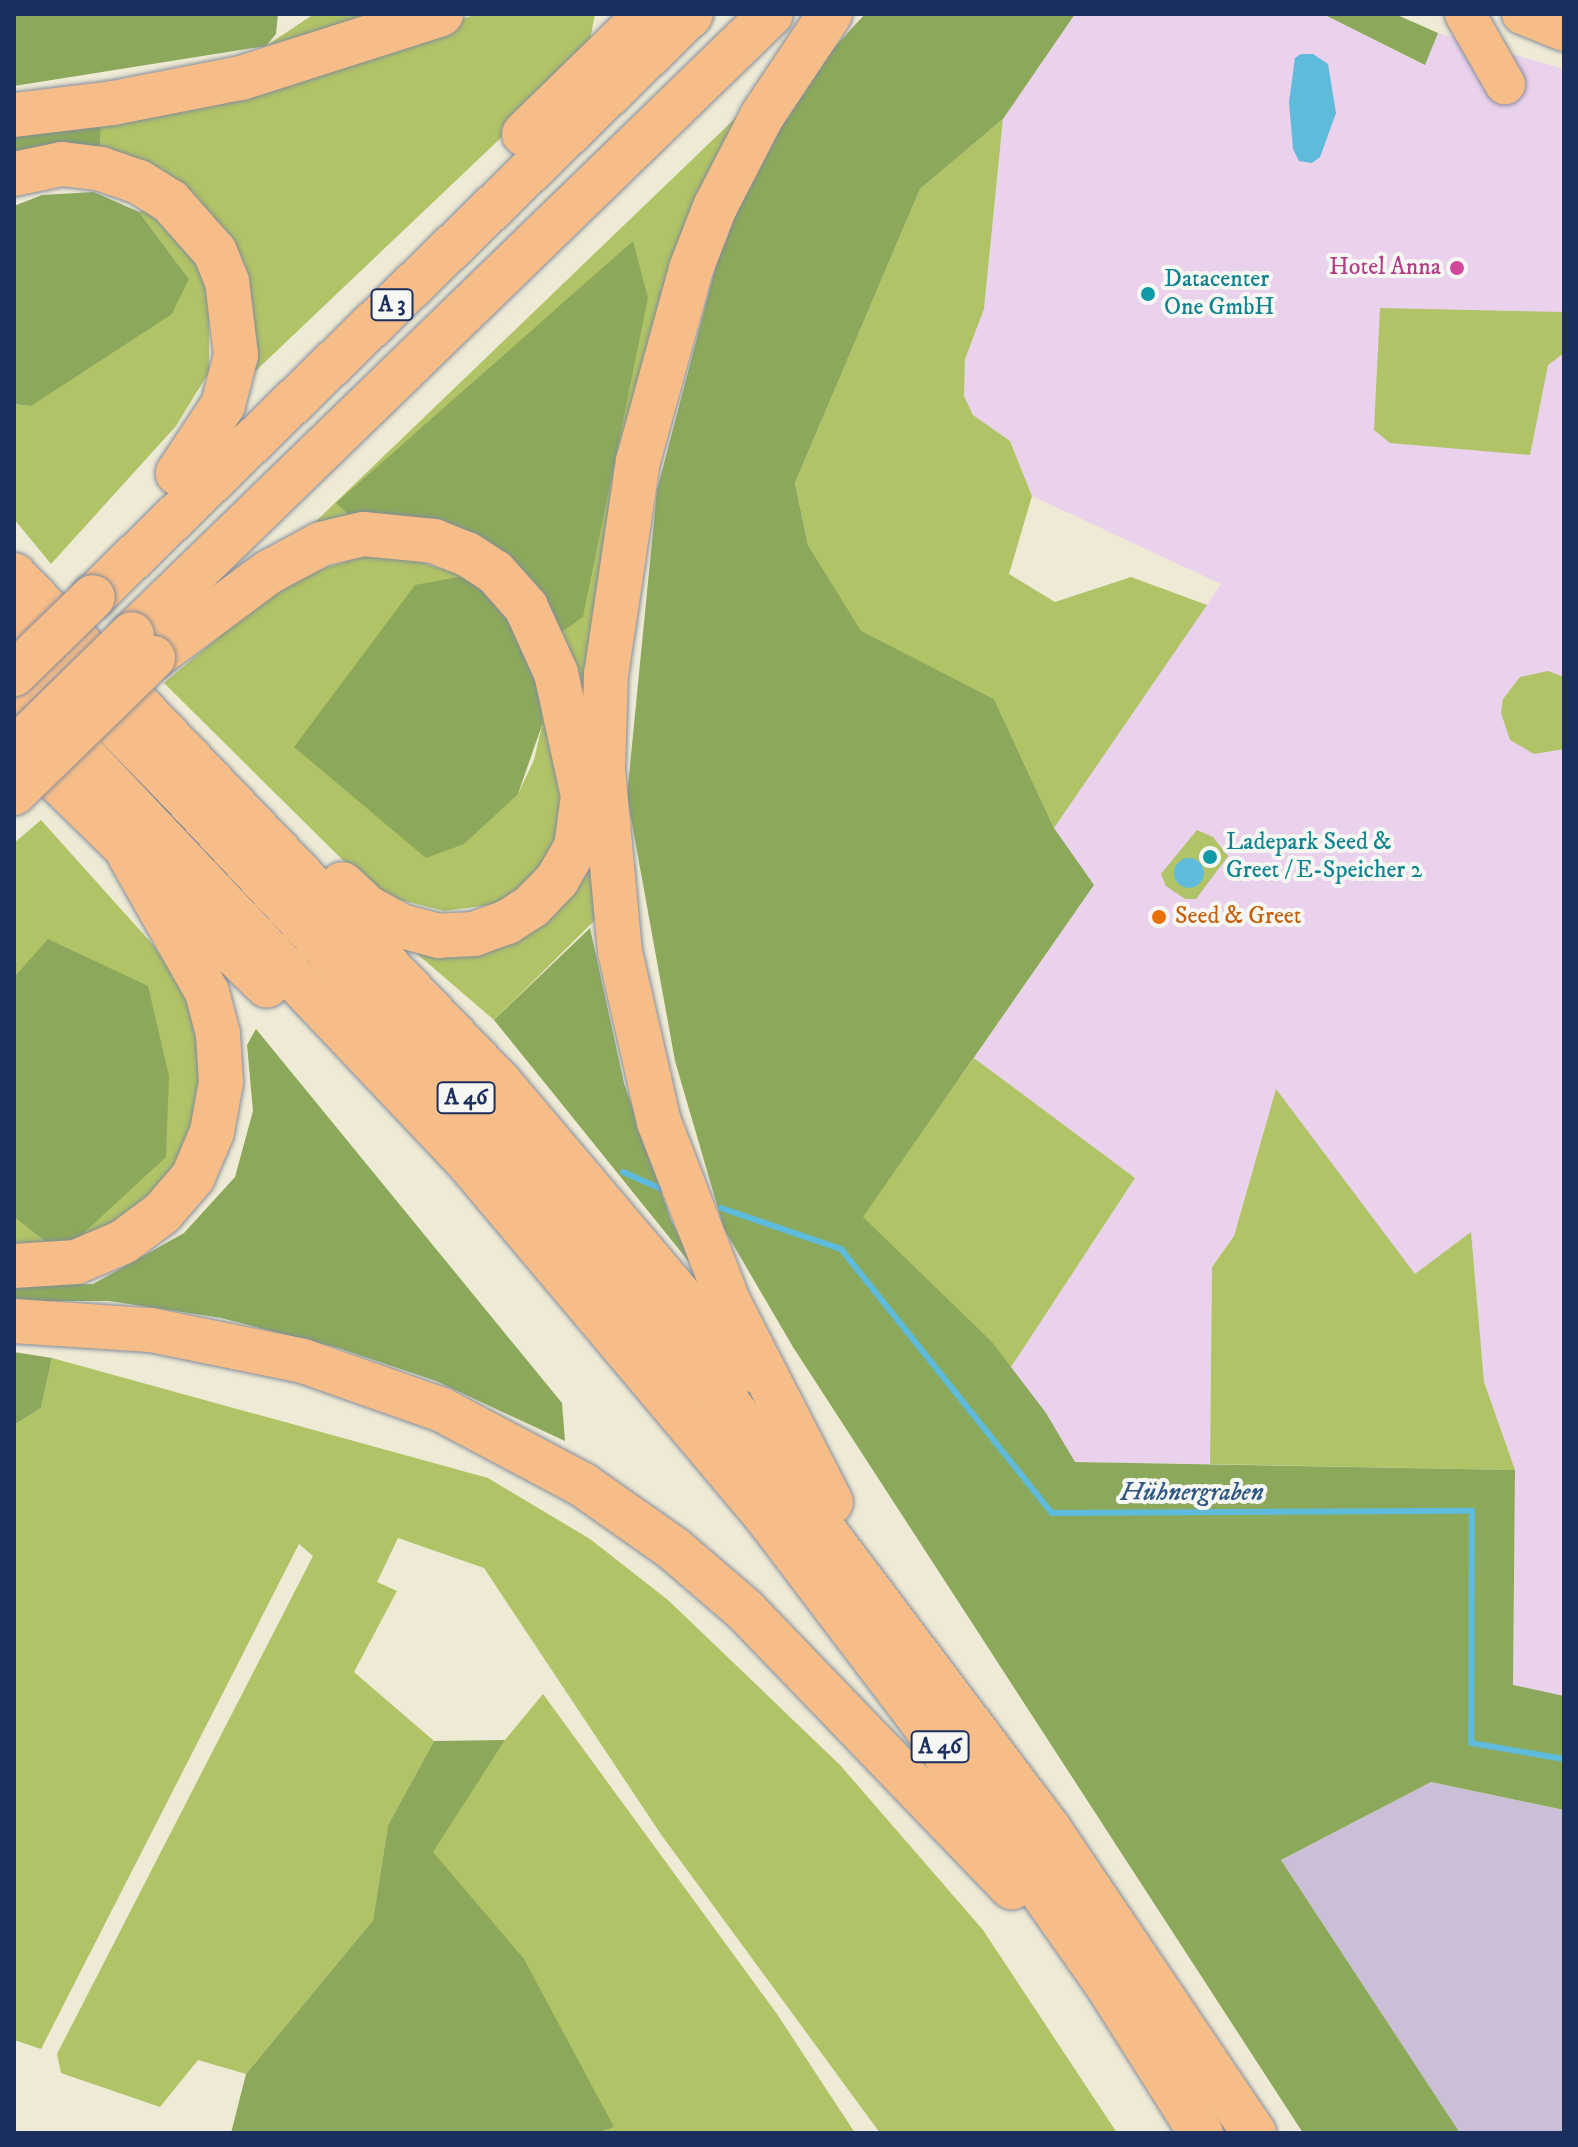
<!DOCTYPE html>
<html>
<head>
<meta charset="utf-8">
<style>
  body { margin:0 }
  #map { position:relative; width:1578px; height:2147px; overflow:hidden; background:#eeead5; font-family:"IM FELL DW Pica",serif }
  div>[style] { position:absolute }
  .built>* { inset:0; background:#ead1ec }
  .industrial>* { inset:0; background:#cabfd6 }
  .green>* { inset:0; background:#b0c366 }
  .forest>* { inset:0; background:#8ca95b }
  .water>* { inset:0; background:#5ebbdc }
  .round { border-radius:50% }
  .stream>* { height:6px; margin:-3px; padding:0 3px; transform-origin:3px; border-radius:3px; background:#5ebbdc }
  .roads { filter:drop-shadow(0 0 2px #848c9a) drop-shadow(0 0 2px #848c9a) }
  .major>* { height:40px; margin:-20px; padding:0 20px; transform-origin:20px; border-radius:20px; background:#f7bd88 }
  .highway>* { height:44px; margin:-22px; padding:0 22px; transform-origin:22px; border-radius:22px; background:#f7bd88 }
  .bridges { filter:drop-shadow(0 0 2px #848c9a) drop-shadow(0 0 2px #848c9a) }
  .highway-bridge>* { height:44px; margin:-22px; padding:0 22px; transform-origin:22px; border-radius:22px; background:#f7bd88 }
  .dots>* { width:22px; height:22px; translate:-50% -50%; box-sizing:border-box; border:4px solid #f6f6f2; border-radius:50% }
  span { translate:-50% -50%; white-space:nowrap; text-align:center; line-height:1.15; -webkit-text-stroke:8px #f6f6f2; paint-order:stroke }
  .shield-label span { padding:2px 6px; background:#f6f6f2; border:2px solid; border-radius:6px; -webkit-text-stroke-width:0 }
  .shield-label { font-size:22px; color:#1b2f5e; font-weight:700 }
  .hotel-label { font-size:24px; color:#b23c85 }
  .right { translate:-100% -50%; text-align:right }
  .culture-label { font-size:24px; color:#0d838f }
  .left { translate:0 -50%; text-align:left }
  .food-label { font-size:24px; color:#c56008 }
  .water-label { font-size:26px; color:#2f5984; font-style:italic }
  .frame { position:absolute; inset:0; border:16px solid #1b2f5e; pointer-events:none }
</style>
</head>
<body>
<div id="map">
  <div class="built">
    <i style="clip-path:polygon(1075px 14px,1323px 14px,1424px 65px,1438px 33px,1564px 69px,1564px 1696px,1513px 1686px,1515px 1470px,1484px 1382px,1471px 1233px,1415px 1275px,1276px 1090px,1234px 1236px,1212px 1267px,1210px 1464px,1075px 1462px,1011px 1367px,1135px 1178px,974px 1058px,1094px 885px,1054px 828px,1221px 584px,1032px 496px,1010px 441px,973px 415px,964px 396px,965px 359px,984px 309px,1003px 119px)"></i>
  </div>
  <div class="industrial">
    <i style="clip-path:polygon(1431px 1782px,1564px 1810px,1564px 2133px,1460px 2133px,1281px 1860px)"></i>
  </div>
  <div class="green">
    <i style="clip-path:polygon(314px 14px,378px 14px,266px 46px)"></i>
    <i style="clip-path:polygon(478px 14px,595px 14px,587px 56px,246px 380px,250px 289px,220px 229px,100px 147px,101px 127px)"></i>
    <i style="clip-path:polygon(749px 105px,677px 255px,590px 745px,559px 634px,337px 502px,359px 524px,286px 550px)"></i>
    <i style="clip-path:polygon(1003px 119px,984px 309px,965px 359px,964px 396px,973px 415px,1010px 441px,1032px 496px,1009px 574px,1055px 602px,1131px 577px,1207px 605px,1054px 828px,994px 699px,861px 632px,808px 545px,795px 483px,920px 189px)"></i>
    <i style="clip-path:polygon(149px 206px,190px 243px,209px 291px,209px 372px,176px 426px,51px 564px,14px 519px,14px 404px,31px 406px,189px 279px,139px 212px)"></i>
    <i style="clip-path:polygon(1380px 308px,1564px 312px,1564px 353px,1548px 365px,1530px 455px,1390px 443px,1374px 430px)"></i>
    <i style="clip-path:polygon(384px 550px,464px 576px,518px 794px,534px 760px,542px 725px,542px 694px,569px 814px,532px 885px,498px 904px,444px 911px,377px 894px,164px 683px,288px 579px)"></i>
    <i style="clip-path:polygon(1548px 671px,1564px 677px,1564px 749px,1534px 754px,1510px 740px,1501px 713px,1503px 699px,1520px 677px)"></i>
    <i style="clip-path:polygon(41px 820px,154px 946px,191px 1002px,204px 1080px,181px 1166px,128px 1225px,61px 1254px,14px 1250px,14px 1217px,61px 1254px,48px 940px,14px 977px,14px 843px)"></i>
    <i style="clip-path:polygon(1197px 830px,1213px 837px,1228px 856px,1196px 899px,1185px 899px,1166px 886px,1161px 874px)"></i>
    <i style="clip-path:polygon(592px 842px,601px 914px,494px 1020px,402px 941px,454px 944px)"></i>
    <i style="clip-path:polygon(974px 1058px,1135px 1178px,1011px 1367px,862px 1217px)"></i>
    <i style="clip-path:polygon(1276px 1089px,1415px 1274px,1471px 1232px,1484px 1382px,1515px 1470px,1210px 1464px,1212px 1267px,1234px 1236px)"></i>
    <i style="clip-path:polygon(52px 1358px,488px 1478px,590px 1539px,668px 1600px,840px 1765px,983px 1930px,1117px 2133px,880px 2133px,660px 1833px,484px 1568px,398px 1538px,377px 1582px,397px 1591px,354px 1672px,434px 1741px,388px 1825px,373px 1920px,246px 2074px,198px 2060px,160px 2107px,61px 2073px,57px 2054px,313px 1556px,299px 1544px,41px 2049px,14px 2040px,14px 1425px,41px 1408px)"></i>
    <i style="clip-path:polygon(543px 1694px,777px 2014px,855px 2133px,598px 2133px,613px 2127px,432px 1851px,505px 1740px)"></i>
  </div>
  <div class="forest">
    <i style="clip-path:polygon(14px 14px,278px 14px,276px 34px,266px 46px,14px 86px)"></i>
    <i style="clip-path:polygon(865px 14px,1075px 14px,1003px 119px,920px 189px,795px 483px,808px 545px,861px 631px,994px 699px,1054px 828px,1094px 885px,863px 1217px,992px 1342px,1046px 1413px,1075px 1462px,1515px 1470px,1513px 1685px,1564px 1696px,1564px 1810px,1431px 1782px,1281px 1860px,1460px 2133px,1303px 2133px,793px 1347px,724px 1229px,675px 1061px,627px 796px,657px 490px,725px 231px,769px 136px,831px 51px)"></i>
    <i style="clip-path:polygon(1323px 14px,1395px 14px,1438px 33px,1425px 65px)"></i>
    <i style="clip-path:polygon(101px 127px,100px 147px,14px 160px,14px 136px)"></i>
    <i style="clip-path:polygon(94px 192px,139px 212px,189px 279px,172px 314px,31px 406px,14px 404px,14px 206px,42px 195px)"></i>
    <i style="clip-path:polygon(633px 241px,648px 298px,583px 617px,559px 634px,547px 609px,359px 524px,336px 503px)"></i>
    <i style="clip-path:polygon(464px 576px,496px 597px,519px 627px,542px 694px,542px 725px,518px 794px,464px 844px,426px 858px,294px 747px,415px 585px)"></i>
    <i style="clip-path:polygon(590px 928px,624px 1083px,671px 1220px,698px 1273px,494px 1020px)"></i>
    <i style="clip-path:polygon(48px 939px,148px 986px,169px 1076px,166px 1157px,61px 1254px,14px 1217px,14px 977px)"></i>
    <i style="clip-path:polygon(256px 1029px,562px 1403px,565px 1441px,436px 1381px,338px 1348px,221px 1318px,109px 1301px,14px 1301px,14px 1285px,93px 1284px,184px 1233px,235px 1177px,253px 1111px,247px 1045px)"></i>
    <i style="clip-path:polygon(14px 1352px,52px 1358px,41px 1408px,14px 1425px)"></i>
    <i style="clip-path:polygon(505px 1740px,433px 1852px,524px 1959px,614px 2127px,598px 2133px,231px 2133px,246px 2074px,373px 1920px,388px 1825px,434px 1741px)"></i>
  </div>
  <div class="water">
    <i style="clip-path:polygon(1301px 54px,1313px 54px,1328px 64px,1336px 113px,1320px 157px,1312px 163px,1299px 161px,1293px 149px,1289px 102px,1295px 58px)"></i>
    <i class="round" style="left:1174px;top:858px;width:30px;height:30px"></i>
  </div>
  <div class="stream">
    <i style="left:623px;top:1172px;width:47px;rotate:23.8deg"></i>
    <i style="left:721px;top:1208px;width:127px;rotate:18.9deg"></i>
    <i style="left:841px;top:1249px;width:338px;rotate:51.4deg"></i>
    <i style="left:1052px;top:1513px;width:420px;rotate:-0.3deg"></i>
    <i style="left:1472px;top:1511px;width:232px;rotate:90.2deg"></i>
    <i style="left:1471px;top:1743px;width:94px;rotate:9.8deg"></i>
  </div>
  <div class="roads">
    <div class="major">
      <i style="left:1465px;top:14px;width:81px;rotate:60.3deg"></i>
      <i style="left:1522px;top:14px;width:45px;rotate:22deg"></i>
    </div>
    <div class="highway">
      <i style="left:830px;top:14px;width:123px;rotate:123.7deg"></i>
      <i style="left:762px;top:116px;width:102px;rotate:117.3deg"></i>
      <i style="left:715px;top:207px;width:66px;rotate:111.2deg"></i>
      <i style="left:691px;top:269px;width:199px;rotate:105.4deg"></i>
      <i style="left:638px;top:461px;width:215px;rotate:98.5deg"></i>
      <i style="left:606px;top:674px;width:95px;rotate:91.8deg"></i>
      <i style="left:603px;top:769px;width:184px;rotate:84.7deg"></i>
      <i style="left:620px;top:952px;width:174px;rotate:77.1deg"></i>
      <i style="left:659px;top:1122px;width:192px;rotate:68.9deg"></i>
      <i style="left:728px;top:1301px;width:226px;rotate:62.9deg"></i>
      <i style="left:14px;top:115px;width:100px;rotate:-6.9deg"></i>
      <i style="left:113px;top:103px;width:130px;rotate:-11.1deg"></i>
      <i style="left:241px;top:78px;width:210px;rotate:-17.7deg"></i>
      <i style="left:524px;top:134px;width:172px;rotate:-44.3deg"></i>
      <i style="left:14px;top:174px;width:49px;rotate:-11.8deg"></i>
      <i style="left:62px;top:164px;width:39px;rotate:7deg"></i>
      <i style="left:101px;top:169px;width:40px;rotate:18.9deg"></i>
      <i style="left:139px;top:182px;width:36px;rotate:32deg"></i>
      <i style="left:170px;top:201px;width:68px;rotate:48.6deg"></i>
      <i style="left:215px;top:252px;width:31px;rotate:68deg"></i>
      <i style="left:227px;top:281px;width:75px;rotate:83.1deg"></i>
      <i style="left:236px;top:355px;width:52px;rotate:104.6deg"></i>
      <i style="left:223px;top:405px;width:82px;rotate:123.5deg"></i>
      <i style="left:14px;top:575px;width:704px;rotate:46.27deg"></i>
      <i style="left:501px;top:1084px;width:375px;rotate:49.8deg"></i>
      <i style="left:93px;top:597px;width:835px;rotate:-44.27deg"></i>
      <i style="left:14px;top:621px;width:232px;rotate:45.7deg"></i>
      <i style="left:176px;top:787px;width:473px;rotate:47deg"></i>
      <i style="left:499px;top:1133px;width:354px;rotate:49.7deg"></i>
      <i style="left:728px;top:1403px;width:533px;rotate:53deg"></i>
      <i style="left:1049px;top:1829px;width:367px;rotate:56deg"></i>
      <i style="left:132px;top:634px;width:890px;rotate:-44.14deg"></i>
      <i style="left:153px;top:658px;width:144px;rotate:-36.6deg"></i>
      <i style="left:269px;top:572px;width:59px;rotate:-28.3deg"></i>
      <i style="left:321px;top:544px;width:43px;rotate:-13.4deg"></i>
      <i style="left:363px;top:534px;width:71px;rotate:5.6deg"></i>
      <i style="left:434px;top:541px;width:35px;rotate:22deg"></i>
      <i style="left:467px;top:554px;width:33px;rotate:33deg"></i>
      <i style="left:495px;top:572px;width:47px;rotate:48.5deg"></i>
      <i style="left:526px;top:607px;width:72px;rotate:65.6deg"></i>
      <i style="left:556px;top:673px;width:126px;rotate:77.6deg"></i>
      <i style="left:583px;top:796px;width:51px;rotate:97.8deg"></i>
      <i style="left:576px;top:847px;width:38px;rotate:120deg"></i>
      <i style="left:557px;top:880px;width:36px;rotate:134deg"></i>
      <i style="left:532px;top:906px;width:30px;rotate:147deg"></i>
      <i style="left:507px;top:922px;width:35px;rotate:160deg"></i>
      <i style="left:474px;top:934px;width:35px;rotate:177deg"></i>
      <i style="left:439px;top:936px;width:39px;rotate:-165deg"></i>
      <i style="left:401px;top:926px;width:38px;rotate:-151deg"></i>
      <i style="left:368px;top:908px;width:35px;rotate:-137deg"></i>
      <i style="left:14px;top:682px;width:661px;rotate:46.59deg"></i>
      <i style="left:468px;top:1162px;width:463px;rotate:49.9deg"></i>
      <i style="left:766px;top:1516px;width:256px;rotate:52.8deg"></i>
      <i style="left:921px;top:1720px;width:322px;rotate:54.9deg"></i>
      <i style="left:1106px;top:1983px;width:178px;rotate:57.7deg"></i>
      <i style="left:16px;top:740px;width:351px;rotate:44.4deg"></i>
      <i style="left:14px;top:1266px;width:62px;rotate:-3.7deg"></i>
      <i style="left:76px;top:1262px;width:51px;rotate:-23.1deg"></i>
      <i style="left:123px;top:1242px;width:49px;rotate:-36.6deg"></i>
      <i style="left:162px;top:1213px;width:48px;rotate:-49.3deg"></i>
      <i style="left:193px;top:1177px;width:49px;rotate:-67.1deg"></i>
      <i style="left:212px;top:1132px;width:51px;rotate:-79.8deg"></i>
      <i style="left:221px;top:1082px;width:48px;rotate:-93.6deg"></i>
      <i style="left:218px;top:1034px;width:43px;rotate:-104.7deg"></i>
      <i style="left:207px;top:992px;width:156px;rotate:-119.5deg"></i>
      <i style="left:14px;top:1321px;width:137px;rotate:3.8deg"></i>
      <i style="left:151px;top:1330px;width:155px;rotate:11.5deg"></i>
      <i style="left:303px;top:1361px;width:147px;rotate:19.4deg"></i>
      <i style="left:442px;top:1410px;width:160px;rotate:28deg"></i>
      <i style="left:583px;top:1485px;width:111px;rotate:35.1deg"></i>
      <i style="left:674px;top:1549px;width:94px;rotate:40.7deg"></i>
      <i style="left:745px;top:1610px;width:385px;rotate:46.1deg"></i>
    </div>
  </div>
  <div class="bridges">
    <div class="highway-bridge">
      <i style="left:14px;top:674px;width:110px;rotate:-44.3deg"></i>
      <i style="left:14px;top:750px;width:165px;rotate:-44.5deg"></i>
      <i style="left:14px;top:793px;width:194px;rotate:-44.2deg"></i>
    </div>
  </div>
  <div class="dots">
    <i style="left:1457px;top:268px;background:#d1479c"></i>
    <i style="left:1148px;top:294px;background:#0f9aa8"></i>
    <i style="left:1210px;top:857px;background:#0f9aa8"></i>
    <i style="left:1159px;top:917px;background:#e8710a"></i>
  </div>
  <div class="shield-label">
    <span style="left:392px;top:305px">A 3</span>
    <span style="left:466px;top:1098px">A 46</span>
    <span style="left:940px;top:1747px">A 46</span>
  </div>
  <div class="hotel-label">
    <span class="right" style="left:1441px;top:268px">Hotel Anna</span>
  </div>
  <div class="culture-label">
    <span class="left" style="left:1164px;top:294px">Datacenter<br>One GmbH</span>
    <span class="left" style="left:1226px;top:857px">Ladepark Seed &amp;<br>Greet / E-Speicher 2</span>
  </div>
  <div class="food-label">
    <span class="left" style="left:1175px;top:917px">Seed &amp; Greet</span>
  </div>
  <div class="water-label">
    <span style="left:1192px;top:1493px">Hühnergraben</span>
  </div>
  <div class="frame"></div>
</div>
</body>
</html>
